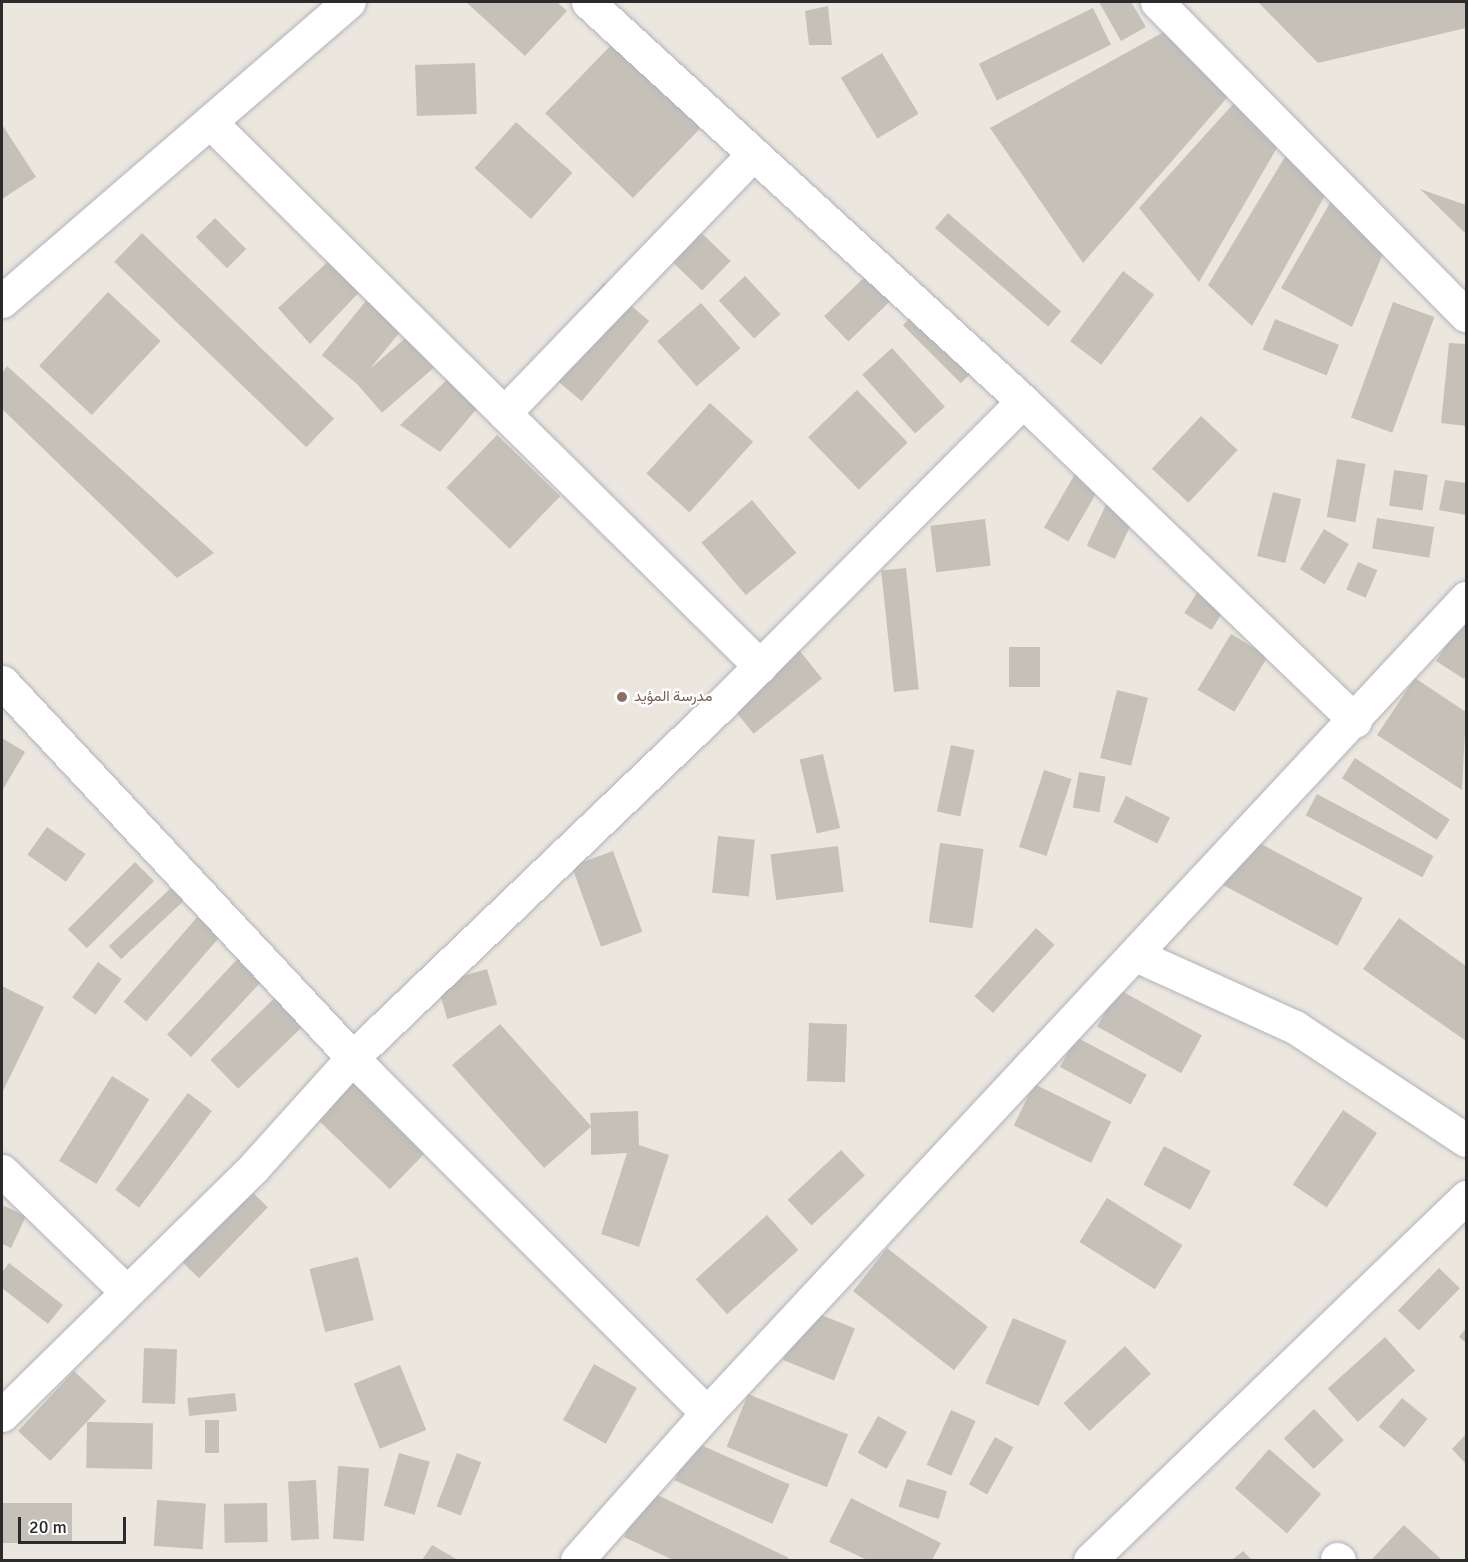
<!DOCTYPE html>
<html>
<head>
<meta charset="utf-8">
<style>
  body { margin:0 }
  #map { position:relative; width:1468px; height:1562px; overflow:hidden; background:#ece7de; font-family:Signika,Vazirmatn,sans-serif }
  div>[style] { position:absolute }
  .building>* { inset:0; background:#c5c1b9; transform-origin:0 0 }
  .roads { filter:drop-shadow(0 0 2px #b1b3be) drop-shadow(0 0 2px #b1b3be) }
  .minor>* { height:33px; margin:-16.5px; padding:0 16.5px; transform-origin:16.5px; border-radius:16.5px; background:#fff }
  .dots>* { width:16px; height:16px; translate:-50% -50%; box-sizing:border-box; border:3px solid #fff; border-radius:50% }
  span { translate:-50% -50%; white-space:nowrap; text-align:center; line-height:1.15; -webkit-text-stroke:4.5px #fff; paint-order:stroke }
  .education-label { font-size:15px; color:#785e54 }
  .left { translate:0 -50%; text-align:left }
  .frame { position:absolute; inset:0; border:3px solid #2b2b2b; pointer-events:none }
  .scale { position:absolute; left:18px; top:1517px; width:108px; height:27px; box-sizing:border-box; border:3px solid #2b2b2b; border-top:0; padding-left:8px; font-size:18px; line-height:21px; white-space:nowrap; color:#2b2b2b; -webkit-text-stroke:4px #fff; paint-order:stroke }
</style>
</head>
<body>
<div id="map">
  <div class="building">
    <i style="clip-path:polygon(466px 2px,557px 2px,567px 11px,525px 56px)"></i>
    <i style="clip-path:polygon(1099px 2px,1131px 2px,1146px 27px,1121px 41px)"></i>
    <i style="clip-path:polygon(1258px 2px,1466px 2px,1466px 28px,1318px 63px)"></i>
    <i style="clip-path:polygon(828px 6px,832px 45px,809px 45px,805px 11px)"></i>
    <i style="left:1093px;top:8px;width:41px;height:127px;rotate:64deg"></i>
    <i style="clip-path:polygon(1171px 28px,1233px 91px,1083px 263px,990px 128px)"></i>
    <i style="left:616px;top:40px;width:122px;height:102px;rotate:44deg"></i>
    <i style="left:882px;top:53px;width:71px;height:48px;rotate:59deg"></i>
    <i style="left:475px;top:63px;width:51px;height:60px;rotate:88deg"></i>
    <i style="clip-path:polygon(1235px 102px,1281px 141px,1199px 282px,1139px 208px)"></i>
    <i style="left:516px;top:122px;width:76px;height:62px;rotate:42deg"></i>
    <i style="clip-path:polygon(3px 126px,36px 177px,2px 199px,2px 127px)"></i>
    <i style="clip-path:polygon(1286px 155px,1332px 183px,1252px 326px,1208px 285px)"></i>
    <i style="clip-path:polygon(1420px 189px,1466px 205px,1466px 234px)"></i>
    <i style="clip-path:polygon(1335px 194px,1385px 249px,1352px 327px,1281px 288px)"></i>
    <i style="left:948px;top:213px;width:150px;height:20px;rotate:41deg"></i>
    <i style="left:215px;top:218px;width:44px;height:27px;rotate:45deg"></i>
    <i style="left:686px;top:218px;width:62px;height:41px;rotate:44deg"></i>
    <i style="left:142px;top:233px;width:267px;height:40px;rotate:44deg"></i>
    <i style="clip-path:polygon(334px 256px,366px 285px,310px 344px,278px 308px)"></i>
    <i style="left:873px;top:269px;width:35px;height:68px;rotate:46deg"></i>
    <i style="left:1123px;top:271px;width:39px;height:88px;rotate:37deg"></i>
    <i style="left:745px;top:276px;width:52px;height:36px;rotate:47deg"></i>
    <i style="left:604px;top:283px;width:59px;height:105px;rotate:40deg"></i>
    <i style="left:108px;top:292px;width:72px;height:101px;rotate:43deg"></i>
    <i style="left:369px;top:297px;width:46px;height:75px;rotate:39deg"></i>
    <i style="left:929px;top:299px;width:82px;height:37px;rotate:45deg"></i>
    <i style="left:1393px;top:302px;width:44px;height:123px;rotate:20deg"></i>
    <i style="left:701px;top:303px;width:60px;height:58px;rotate:49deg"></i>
    <i style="left:1275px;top:319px;width:69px;height:33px;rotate:22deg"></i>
    <i style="left:417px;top:328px;width:41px;height:82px;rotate:49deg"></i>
    <i style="clip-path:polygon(1449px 343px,1466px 344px,1466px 426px,1441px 423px)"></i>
    <i style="left:892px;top:348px;width:79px;height:40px;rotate:48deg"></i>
    <i style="clip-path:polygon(7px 366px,214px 553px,177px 578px,2px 409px,2px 373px)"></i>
    <i style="clip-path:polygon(455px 372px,486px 398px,440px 452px,400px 425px)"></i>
    <i style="left:857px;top:390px;width:73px;height:68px;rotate:46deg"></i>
    <i style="left:710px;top:403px;width:58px;height:95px;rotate:42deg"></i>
    <i style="left:1201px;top:416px;width:50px;height:72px;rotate:43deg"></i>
    <i style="left:497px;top:435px;width:88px;height:73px;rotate:44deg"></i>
    <i style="left:1337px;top:459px;width:29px;height:59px;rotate:10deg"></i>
    <i style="left:1079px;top:467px;width:28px;height:70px;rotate:30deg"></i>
    <i style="left:1394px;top:470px;width:34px;height:36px;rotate:8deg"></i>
    <i style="clip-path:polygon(1445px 480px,1466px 483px,1466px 515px,1439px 510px)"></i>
    <i style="left:1273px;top:492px;width:29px;height:66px;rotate:14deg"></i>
    <i style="left:1110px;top:496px;width:31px;height:55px;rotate:25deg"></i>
    <i style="left:752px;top:500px;width:69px;height:66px;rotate:50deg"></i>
    <i style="left:1377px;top:518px;width:58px;height:31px;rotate:9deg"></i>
    <i style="left:985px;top:519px;width:47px;height:55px;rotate:83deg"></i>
    <i style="left:1324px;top:529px;width:29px;height:47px;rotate:31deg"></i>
    <i style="left:1358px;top:562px;width:21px;height:30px;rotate:23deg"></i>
    <i style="left:906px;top:568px;width:122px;height:25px;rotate:84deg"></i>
    <i style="left:1205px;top:580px;width:32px;height:39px;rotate:32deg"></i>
    <i style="clip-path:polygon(1465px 618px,1466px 675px,1464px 679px,1436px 661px)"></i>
    <i style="left:1231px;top:634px;width:43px;height:65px;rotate:31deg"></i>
    <i style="left:795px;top:645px;width:43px;height:88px;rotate:51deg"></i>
    <i style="left:1009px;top:647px;width:31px;height:40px"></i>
    <i style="clip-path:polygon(1415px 678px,1466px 712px,1462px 790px,1377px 735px)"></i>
    <i style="left:1117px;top:690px;width:32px;height:70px;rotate:14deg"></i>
    <i style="clip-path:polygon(2px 738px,25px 752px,2px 791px)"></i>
    <i style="left:951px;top:745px;width:24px;height:68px;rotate:12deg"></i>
    <i style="left:823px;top:754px;width:76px;height:24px;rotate:77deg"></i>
    <i style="left:1355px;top:758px;width:113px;height:24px;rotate:33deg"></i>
    <i style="left:1044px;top:770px;width:29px;height:81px;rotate:18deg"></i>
    <i style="left:1079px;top:772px;width:27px;height:36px;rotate:10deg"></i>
    <i style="left:1317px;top:794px;width:132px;height:24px;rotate:28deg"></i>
    <i style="left:1126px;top:796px;width:49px;height:29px;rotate:26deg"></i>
    <i style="left:47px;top:827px;width:47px;height:34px;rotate:35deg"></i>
    <i style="left:718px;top:836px;width:37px;height:57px;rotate:6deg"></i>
    <i style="left:1248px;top:837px;width:130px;height:54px;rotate:28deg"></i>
    <i style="left:940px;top:843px;width:44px;height:80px;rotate:8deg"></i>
    <i style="left:838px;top:846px;width:46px;height:68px;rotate:83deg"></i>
    <i style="left:613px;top:851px;width:86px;height:44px;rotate:70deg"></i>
    <i style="left:135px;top:862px;width:27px;height:95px;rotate:45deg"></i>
    <i style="left:171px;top:888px;width:18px;height:85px;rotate:47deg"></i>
    <i style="left:199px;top:915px;width:30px;height:115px;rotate:41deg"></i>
    <i style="clip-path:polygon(1399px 918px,1466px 966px,1466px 1041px,1363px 969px)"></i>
    <i style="left:1036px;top:928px;width:25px;height:92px;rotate:42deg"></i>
    <i style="left:242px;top:954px;width:33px;height:110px;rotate:43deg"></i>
    <i style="left:98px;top:962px;width:29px;height:44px;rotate:36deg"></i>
    <i style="left:487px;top:969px;width:37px;height:52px;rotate:74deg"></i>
    <i style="left:288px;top:985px;width:40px;height:108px;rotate:46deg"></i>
    <i style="clip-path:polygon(2px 986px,44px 1007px,2px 1093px)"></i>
    <i style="left:1118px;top:989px;width:96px;height:43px;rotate:29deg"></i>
    <i style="left:809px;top:1023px;width:38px;height:58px;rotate:2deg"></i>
    <i style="clip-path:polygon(500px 1024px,591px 1126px,590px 1113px,638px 1111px,639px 1145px,669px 1155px,639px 1247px,601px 1234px,627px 1153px,591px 1155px,591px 1127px,544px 1168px,452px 1065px)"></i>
    <i style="left:1076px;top:1037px;width:80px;height:34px;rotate:28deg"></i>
    <i style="left:361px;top:1071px;width:103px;height:65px;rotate:44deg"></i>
    <i style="left:112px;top:1076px;width:44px;height:100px;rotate:32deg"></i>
    <i style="left:1034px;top:1084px;width:86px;height:46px;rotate:26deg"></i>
    <i style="left:188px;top:1093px;width:30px;height:121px;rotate:37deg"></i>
    <i style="left:1343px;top:1110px;width:41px;height:90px;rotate:34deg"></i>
    <i style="left:1164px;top:1146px;width:53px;height:44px;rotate:28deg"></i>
    <i style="left:841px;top:1150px;width:35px;height:73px;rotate:47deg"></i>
    <i style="left:247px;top:1187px;width:29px;height:99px;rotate:44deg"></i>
    <i style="left:1107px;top:1198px;width:89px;height:52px;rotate:32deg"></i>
    <i style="clip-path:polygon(2px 1205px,26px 1216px,11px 1248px,2px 1244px)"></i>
    <i style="left:767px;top:1215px;width:47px;height:96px;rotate:48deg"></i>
    <i style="left:887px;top:1248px;width:128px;height:55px;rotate:38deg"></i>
    <i style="left:358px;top:1257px;width:65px;height:50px;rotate:76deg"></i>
    <i style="clip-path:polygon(9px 1263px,63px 1305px,48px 1324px,2px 1288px,2px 1272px)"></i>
    <i style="left:1439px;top:1268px;width:29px;height:59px;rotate:44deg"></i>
    <i style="left:804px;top:1308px;width:55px;height:56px;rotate:22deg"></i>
    <i style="left:1013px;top:1318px;width:58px;height:71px;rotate:23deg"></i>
    <i style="clip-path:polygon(1466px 1328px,1466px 1343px,1459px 1337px)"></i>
    <i style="left:1385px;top:1337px;width:45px;height:77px;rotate:48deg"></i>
    <i style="left:1125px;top:1346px;width:38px;height:84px;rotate:47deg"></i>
    <i style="left:144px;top:1348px;width:33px;height:55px;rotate:2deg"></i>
    <i style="left:594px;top:1364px;width:49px;height:64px;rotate:29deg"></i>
    <i style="left:400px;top:1365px;width:70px;height:50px;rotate:68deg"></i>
    <i style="left:74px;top:1371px;width:44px;height:82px;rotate:43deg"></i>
    <i style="left:235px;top:1393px;width:18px;height:48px;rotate:84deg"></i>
    <i style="left:748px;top:1394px;width:108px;height:57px;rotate:22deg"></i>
    <i style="left:1402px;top:1398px;width:33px;height:37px;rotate:39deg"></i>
    <i style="left:1314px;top:1409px;width:43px;height:42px;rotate:46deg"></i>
    <i style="left:951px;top:1410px;width:27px;height:60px;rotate:24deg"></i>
    <i style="left:878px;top:1416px;width:33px;height:42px;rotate:29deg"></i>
    <i style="left:205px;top:1420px;width:14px;height:33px"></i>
    <i style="left:87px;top:1422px;width:66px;height:46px;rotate:1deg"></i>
    <i style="clip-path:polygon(1466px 1434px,1466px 1464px,1452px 1449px)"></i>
    <i style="left:995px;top:1437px;width:21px;height:54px;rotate:29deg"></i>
    <i style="left:692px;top:1441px;width:107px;height:43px;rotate:24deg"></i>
    <i style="left:1269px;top:1449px;width:69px;height:52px;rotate:41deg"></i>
    <i style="left:399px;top:1453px;width:32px;height:55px;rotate:16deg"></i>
    <i style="left:457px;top:1453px;width:26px;height:57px;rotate:21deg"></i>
    <i style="left:338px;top:1466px;width:31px;height:73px;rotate:4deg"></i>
    <i style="left:907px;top:1479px;width:42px;height:29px;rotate:17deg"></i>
    <i style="left:316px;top:1480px;width:59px;height:28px;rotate:87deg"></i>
    <i style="clip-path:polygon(647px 1490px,789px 1558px,787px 1560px,673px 1560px,624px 1537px)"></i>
    <i style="clip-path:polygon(851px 1498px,941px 1543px,932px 1560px,867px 1560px,829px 1542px)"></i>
    <i style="left:157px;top:1500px;width:49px;height:46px;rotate:4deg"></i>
    <i style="left:2px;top:1503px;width:70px;height:40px"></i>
    <i style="left:267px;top:1503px;width:39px;height:43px;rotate:89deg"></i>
    <i style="clip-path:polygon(1404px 1525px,1442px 1560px,1371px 1560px)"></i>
    <i style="clip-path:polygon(432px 1545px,458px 1560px,422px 1560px)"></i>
    <i style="clip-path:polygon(1243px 1551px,1252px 1560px,1232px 1560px)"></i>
  </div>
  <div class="roads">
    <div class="minor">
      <i style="left:588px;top:2px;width:590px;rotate:42.53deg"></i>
      <i style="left:1023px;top:401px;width:461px;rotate:43.9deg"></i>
      <i style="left:1157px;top:2px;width:440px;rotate:45.4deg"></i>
      <i style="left:210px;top:122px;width:774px;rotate:44.69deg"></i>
      <i style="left:2px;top:301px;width:458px;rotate:-40.8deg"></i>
      <i style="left:504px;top:413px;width:359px;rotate:-46.1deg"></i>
      <i style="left:2px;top:682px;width:538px;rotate:46.96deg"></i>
      <i style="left:369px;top:1075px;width:478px;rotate:45deg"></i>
      <i style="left:1136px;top:955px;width:175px;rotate:24.4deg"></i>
      <i style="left:1295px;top:1027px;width:205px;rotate:33.5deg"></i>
      <i style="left:2px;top:1171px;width:171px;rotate:44.1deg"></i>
      <i style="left:2px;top:1415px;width:355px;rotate:-44.5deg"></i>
      <i style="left:255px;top:1166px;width:147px;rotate:-48deg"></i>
      <i style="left:353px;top:1057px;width:511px;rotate:-43.73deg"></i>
      <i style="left:722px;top:704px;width:427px;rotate:-45.2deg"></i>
      <i style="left:1337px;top:1559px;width:2px;rotate:27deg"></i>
      <i style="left:577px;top:1560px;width:196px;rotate:-48.5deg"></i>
      <i style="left:707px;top:1413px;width:1114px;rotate:-47.04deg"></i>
      <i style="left:1090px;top:1560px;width:523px;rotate:-43.99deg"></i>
    </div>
  </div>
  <div class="dots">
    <i style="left:622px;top:697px;background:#8d6e63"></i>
  </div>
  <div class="education-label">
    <span class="left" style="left:634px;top:697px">مدرسة المؤيد</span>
  </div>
  <div class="frame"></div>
  <div class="scale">20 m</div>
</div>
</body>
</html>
